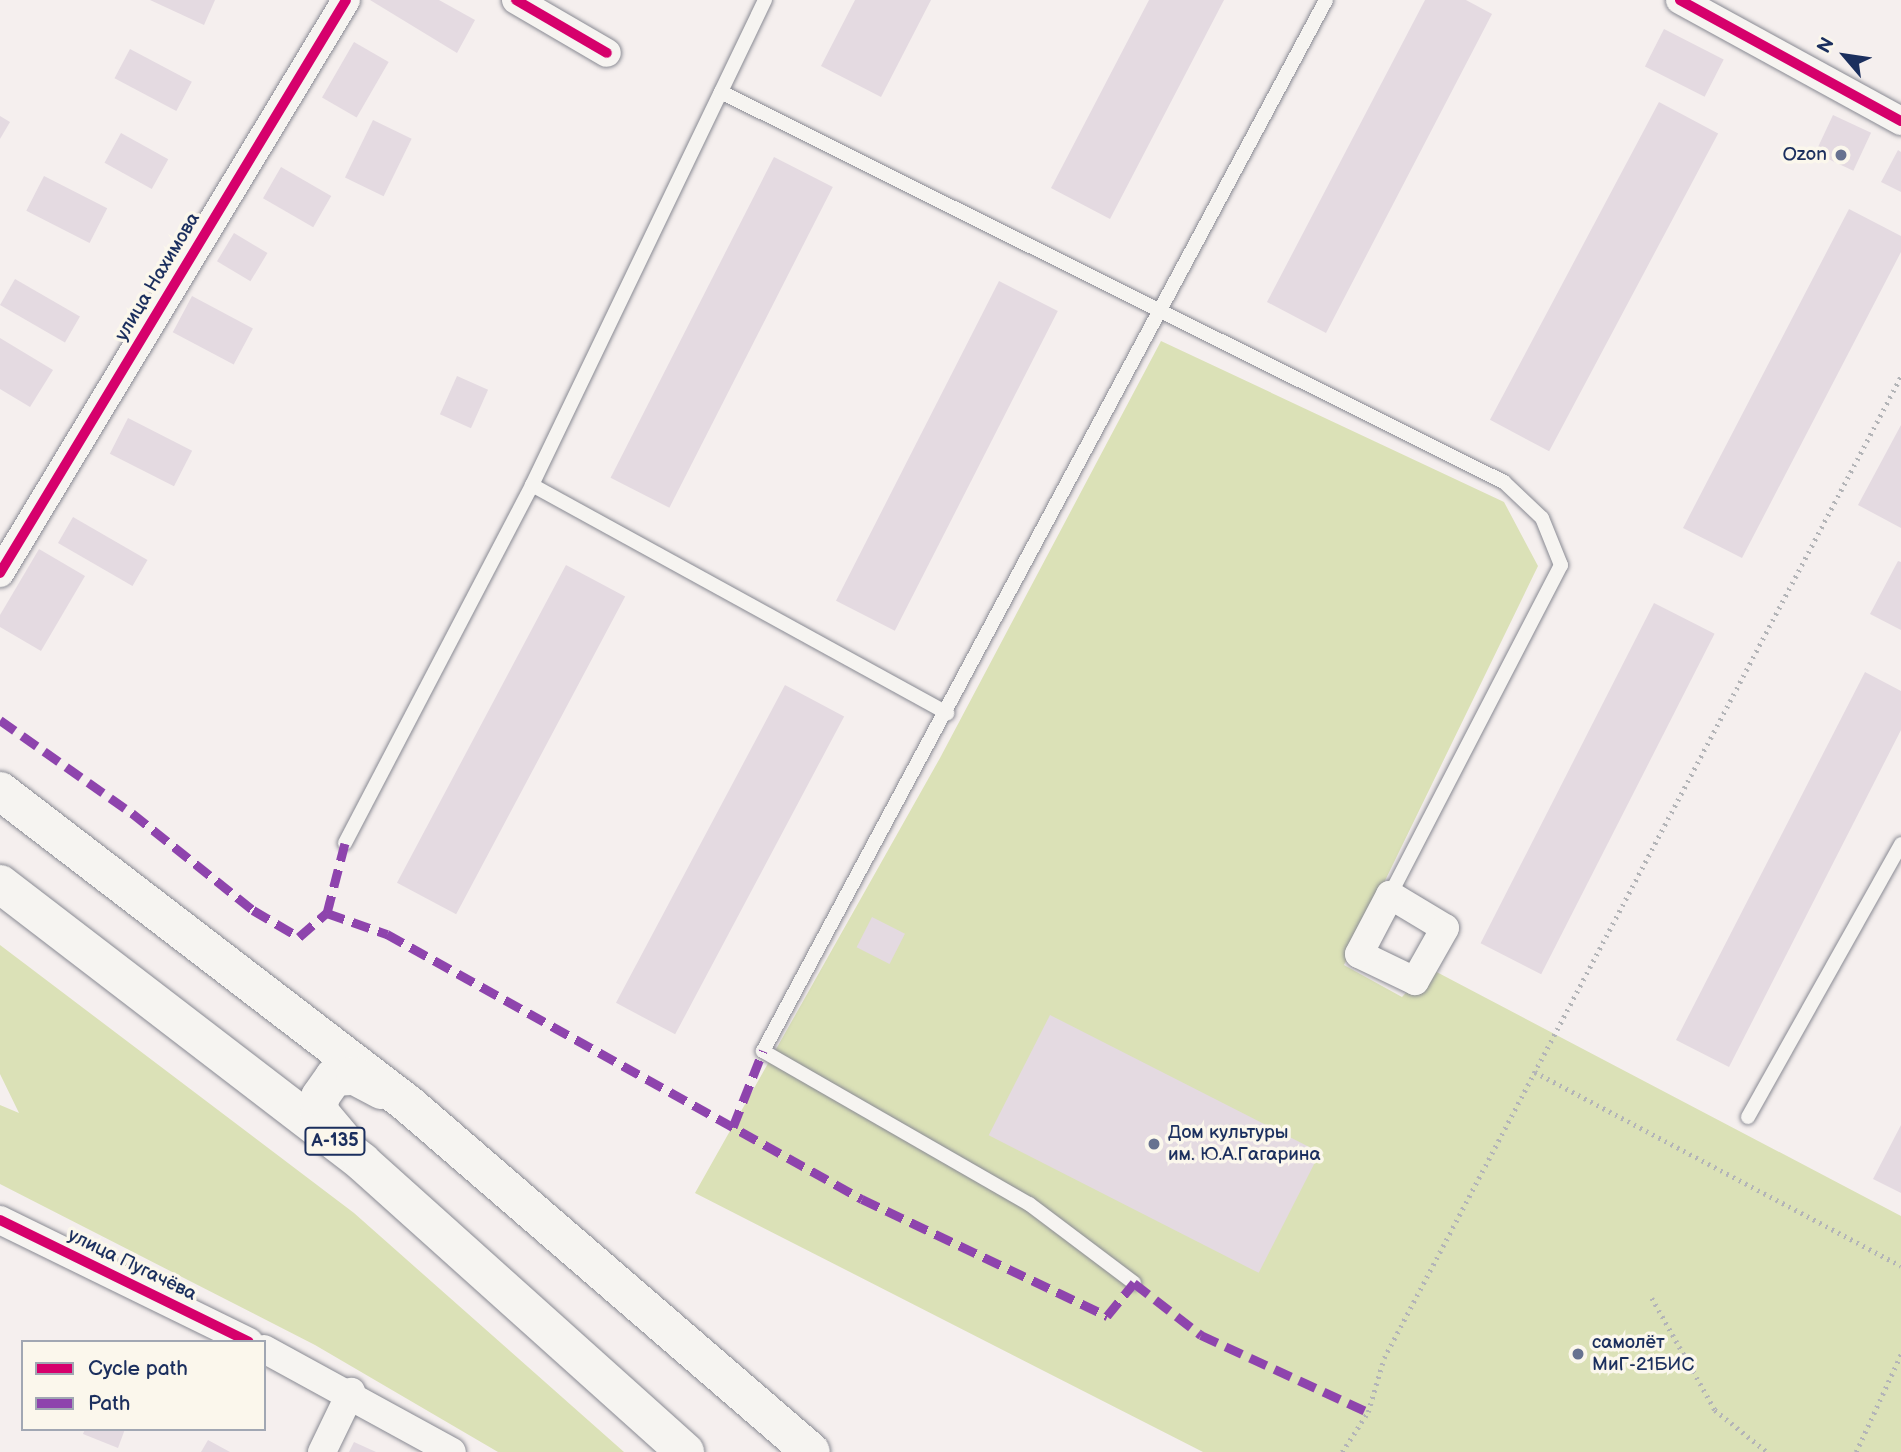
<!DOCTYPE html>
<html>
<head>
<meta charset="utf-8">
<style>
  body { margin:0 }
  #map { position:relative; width:1901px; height:1452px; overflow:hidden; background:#f5efee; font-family:"Balsamiq Sans",sans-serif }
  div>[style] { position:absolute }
  .green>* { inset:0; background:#dbe1b7 }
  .building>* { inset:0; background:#e4dae1; transform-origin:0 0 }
  .path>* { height:4.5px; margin-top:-2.25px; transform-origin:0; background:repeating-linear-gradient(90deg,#b3b4b7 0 2px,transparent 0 7px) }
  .roads { filter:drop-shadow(0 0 2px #898a93) drop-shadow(0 0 2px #898a93) }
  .lane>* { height:14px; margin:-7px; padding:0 7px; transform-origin:7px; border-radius:7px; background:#f6f4f1 }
  .street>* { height:28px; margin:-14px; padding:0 14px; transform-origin:14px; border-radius:14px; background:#f6f4f1 }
  .highway>* { height:38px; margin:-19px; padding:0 19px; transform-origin:19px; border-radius:19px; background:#f6f4f1 }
  .quiet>* { height:9px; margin-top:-4.5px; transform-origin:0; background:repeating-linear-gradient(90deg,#8e44ad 0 18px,transparent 0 27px) }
  .cycleway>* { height:10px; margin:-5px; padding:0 5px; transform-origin:5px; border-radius:5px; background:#d6006c }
  .dots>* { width:19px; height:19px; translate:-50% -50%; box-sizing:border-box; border:4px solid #fbf7ec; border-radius:50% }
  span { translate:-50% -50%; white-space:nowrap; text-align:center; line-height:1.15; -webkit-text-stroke:7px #fbf7ec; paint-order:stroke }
  .shield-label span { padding:2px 5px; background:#fbf7ec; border:2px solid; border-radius:5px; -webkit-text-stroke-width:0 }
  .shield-label { font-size:18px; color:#1b2f5e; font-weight:700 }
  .poi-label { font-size:19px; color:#1b2f5e }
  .right { translate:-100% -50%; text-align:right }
  .left { translate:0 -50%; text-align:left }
  .street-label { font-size:19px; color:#1b2f5e }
  .legend { position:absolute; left:21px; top:1340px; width:245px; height:91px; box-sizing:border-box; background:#fbf7ec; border:2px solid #a1a7b3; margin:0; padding:9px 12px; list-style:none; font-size:21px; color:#1b2f5e }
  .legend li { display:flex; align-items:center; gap:14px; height:35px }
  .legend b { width:35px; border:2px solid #a1a7b3 }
  .north { position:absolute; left:1810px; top:21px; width:70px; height:70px; -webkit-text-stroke:5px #fbf7ec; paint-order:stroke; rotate:299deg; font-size:19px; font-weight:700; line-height:28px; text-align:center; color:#1b2f5e }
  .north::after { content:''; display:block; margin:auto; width:24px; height:32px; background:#1b2f5e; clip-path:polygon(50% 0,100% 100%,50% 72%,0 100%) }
</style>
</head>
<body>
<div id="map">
  <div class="green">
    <i style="clip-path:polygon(1161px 341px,1504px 502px,1538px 566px,1344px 965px,1402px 997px,1429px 968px,1901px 1216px,1901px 1452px,1203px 1452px,695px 1193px,940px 758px)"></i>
    <i style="clip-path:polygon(0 945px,354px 1213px,624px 1452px,498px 1452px,315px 1345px,0 1184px,0 1105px,19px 1113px,0 1074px)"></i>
  </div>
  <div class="building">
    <i style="clip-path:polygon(150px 0,215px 0,204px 25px)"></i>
    <i style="clip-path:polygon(370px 0,439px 0,475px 20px,457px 53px)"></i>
    <i style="clip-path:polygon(855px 0,931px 0,881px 97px,821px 66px)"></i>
    <i style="clip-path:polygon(1149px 0,1224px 0,1110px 219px,1051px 188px)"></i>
    <i style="clip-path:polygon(1425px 0,1466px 0,1492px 14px,1326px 333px,1267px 302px)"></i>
    <i style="left:1664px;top:29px;width:67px;height:42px;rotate:27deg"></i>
    <i style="left:354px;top:42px;width:40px;height:64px;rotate:30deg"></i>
    <i style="left:130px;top:49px;width:70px;height:33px;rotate:28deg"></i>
    <i style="left:1659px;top:102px;width:67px;height:360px;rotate:28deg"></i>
    <i style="left:1833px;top:115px;width:42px;height:42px;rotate:25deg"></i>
    <i style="clip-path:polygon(0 116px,10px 122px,0 139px)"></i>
    <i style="left:373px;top:120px;width:43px;height:64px;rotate:26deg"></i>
    <i style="left:121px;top:133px;width:54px;height:34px;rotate:29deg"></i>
    <i style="clip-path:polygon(1898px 150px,1901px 152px,1901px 192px,1881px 182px)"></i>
    <i style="left:774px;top:157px;width:66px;height:360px;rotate:27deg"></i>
    <i style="left:281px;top:167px;width:58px;height:36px;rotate:30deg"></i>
    <i style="left:44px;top:176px;width:71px;height:39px;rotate:27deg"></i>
    <i style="clip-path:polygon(1849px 209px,1901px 236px,1901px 252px,1742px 558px,1683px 528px)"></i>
    <i style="left:234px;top:233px;width:39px;height:33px;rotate:31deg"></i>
    <i style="left:15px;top:279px;width:75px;height:30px;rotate:30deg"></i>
    <i style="left:999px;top:281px;width:66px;height:359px;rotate:27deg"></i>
    <i style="left:192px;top:296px;width:69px;height:41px;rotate:28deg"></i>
    <i style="clip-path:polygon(0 338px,53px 370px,30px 407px,0 389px)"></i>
    <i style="left:457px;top:376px;width:34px;height:42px;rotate:24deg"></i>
    <i style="left:128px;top:418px;width:72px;height:40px;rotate:27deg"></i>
    <i style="clip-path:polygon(1901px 425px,1901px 528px,1858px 505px)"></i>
    <i style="left:73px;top:517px;width:86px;height:30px;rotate:30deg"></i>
    <i style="clip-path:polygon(39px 549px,85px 576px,41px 651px,0 627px,0 615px)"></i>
    <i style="clip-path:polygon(1898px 561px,1901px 562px,1901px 630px,1870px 614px)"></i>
    <i style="left:566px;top:565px;width:67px;height:360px;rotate:28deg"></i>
    <i style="left:1654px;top:603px;width:68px;height:382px;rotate:27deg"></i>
    <i style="clip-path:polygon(1865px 672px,1901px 691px,1901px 730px,1729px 1067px,1676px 1040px)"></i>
    <i style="left:785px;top:685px;width:67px;height:360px;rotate:28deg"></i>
    <i style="left:872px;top:917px;width:37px;height:34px;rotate:27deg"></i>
    <i style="left:1050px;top:1015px;width:303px;height:135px;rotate:27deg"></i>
    <i style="clip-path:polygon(1901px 1125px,1901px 1193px,1873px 1179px)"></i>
    <i style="clip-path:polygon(85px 1429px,125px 1429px,118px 1448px,83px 1434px)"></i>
    <i style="clip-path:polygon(208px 1440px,230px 1452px,201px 1452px)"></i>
    <i style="clip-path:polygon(354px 1442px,376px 1452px,349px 1452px)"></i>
  </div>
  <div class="path">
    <i style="left:1535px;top:1072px;width:414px;rotate:27.9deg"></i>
    <i style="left:1652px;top:1298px;width:129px;rotate:60.6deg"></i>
    <i style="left:1715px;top:1410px;width:67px;rotate:38.9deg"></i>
    <i style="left:1342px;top:1452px;width:48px;rotate:-57deg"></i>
    <i style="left:1368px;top:1412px;width:56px;rotate:-73.5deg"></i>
    <i style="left:1384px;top:1358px;width:1110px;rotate:-62.23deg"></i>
    <i style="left:1856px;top:1452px;width:108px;rotate:-65.3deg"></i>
  </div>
  <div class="roads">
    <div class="lane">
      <i style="left:721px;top:92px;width:875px;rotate:26.48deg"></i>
      <i style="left:1504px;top:482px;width:52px;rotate:43.5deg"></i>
      <i style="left:1542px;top:518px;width:51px;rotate:68deg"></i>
      <i style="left:1561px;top:565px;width:372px;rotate:117.4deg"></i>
      <i style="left:532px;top:485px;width:474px;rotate:28.8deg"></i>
      <i style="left:345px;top:843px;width:404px;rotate:-62.4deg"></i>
      <i style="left:532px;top:485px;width:538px;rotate:-64.34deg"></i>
      <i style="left:1748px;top:1117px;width:313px;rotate:-60.7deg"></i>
      <i style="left:1134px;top:1283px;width:131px;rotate:-143deg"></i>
      <i style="left:1029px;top:1204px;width:307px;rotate:-150.1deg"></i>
      <i style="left:763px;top:1051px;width:1192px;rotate:-61.82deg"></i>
    </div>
    <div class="street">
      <i style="left:516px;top:0;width:105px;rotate:30.2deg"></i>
      <i style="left:1680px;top:0;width:252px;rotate:28.7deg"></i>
      <i style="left:0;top:573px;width:669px;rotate:-58.87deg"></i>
      <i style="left:1390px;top:895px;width:64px;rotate:31deg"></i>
      <i style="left:1445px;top:928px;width:61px;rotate:119.5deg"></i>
      <i style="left:1415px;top:981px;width:62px;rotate:-154.3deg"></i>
      <i style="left:1359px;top:954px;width:67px;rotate:-62.3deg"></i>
      <i style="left:0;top:1220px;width:277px;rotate:26.1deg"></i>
      <i style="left:264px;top:1349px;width:214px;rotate:28.7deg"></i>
      <i style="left:322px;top:1452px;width:67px;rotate:-64.2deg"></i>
    </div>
    <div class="highway">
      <i style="left:0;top:791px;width:514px;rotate:37.49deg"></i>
      <i style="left:408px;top:1104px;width:532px;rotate:40.81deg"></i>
      <i style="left:0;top:884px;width:456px;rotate:37.5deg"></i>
      <i style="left:362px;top:1162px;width:434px;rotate:41.9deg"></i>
      <i style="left:342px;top:1139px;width:35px;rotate:-130deg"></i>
      <i style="left:319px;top:1112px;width:15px;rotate:-86deg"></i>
      <i style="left:320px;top:1097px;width:24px;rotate:-55deg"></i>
      <i style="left:334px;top:1077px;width:21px;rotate:-3deg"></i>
      <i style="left:355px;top:1076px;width:30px;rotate:28deg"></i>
    </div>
  </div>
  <div class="quiet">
    <i style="left:0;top:720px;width:161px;rotate:35.2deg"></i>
    <i style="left:132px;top:813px;width:155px;rotate:38.7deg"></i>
    <i style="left:253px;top:910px;width:53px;rotate:30.4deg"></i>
    <i style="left:299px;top:937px;width:37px;rotate:-41deg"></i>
    <i style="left:327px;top:913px;width:72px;rotate:-75.6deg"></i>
    <i style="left:327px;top:913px;width:64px;rotate:19.3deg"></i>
    <i style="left:387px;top:934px;width:544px;rotate:29.16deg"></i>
    <i style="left:862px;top:1199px;width:272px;rotate:25.5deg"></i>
    <i style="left:1107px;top:1316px;width:43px;rotate:-50.7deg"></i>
    <i style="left:1134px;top:1283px;width:85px;rotate:37.8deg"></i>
    <i style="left:1201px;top:1335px;width:184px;rotate:24.8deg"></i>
    <i style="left:733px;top:1127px;width:82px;rotate:-68.5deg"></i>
  </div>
  <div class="cycleway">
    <i style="left:516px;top:0;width:105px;rotate:30.2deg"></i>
    <i style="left:1680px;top:0;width:252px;rotate:28.7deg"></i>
    <i style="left:0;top:573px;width:669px;rotate:-58.87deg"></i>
    <i style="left:0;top:1220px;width:277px;rotate:26.1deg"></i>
  </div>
  <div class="dots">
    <i style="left:1841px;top:155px;background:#677290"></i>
    <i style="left:1154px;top:1144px;background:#677290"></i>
    <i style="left:1578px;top:1354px;background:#677290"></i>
  </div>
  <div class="shield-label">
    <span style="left:335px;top:1141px">А-135</span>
  </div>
  <div class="poi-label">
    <span class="right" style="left:1827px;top:155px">Ozon</span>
    <span class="left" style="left:1168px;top:1144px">Дом культуры<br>им. Ю.А.Гагарина</span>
    <span class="left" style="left:1592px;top:1354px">самолёт<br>МиГ-21БИС</span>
  </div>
  <div class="street-label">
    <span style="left:158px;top:277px;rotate:-59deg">улица Нахимова</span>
    <span style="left:132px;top:1265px;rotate:26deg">улица Пугачёва</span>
  </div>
  <ul class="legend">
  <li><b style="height:9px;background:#d6006c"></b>Cycle path</li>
  <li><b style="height:9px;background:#8e44ad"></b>Path</li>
  </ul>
  <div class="north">N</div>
</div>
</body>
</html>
